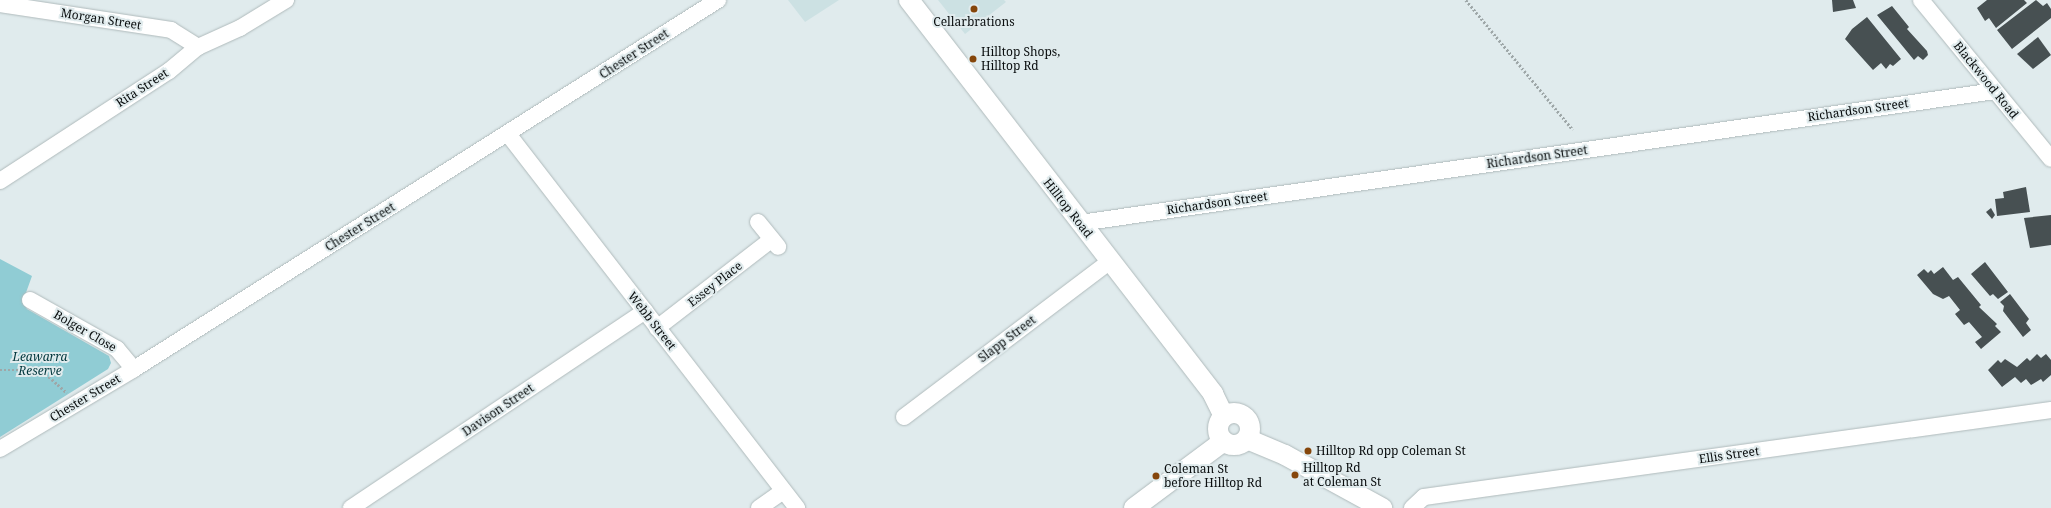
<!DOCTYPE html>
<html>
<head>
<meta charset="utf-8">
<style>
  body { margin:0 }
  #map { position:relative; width:2051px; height:508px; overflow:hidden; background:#e0ebed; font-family:"Noto Serif",serif }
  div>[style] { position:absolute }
  .built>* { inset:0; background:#cce1e3 }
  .green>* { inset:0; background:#90ccd4 }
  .building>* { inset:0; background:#475052 }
  .path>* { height:2.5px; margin-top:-1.25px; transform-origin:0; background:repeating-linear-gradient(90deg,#9ea7a8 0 2px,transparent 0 4px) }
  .roads { filter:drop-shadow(0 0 1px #afbabb) drop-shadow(0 0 1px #afbabb) }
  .minor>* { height:16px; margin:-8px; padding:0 8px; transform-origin:8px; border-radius:8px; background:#fff }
  .tertiary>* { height:20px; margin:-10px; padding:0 10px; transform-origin:10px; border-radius:10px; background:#fff }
  .tertiary>.ring { margin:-10px; padding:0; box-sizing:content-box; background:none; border:20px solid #fff; border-radius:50% }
  .dots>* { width:11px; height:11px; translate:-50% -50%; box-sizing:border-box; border:2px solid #e0ebed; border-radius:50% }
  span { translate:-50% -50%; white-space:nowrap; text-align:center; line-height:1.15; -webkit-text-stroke:4px #e0ebed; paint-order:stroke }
  .street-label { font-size:12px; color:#090d0e }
  .poi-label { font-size:12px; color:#090d0e }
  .left { translate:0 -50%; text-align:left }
  .park-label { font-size:12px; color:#00363c; font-style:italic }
</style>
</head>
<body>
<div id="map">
  <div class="built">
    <i style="clip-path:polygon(788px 0,839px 0,805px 22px)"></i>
    <i style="clip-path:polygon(938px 0,1004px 0,1006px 2px,965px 34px)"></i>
  </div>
  <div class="green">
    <i style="clip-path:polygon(0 259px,32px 276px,23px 301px,27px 309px,109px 356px,111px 363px,108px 369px,0 437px)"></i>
  </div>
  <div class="building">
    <i style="clip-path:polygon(1832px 0,1853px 0,1856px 8px,1833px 12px)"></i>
    <i style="clip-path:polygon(1987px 0,2024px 0,2027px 3px,1996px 28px,1989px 18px,1985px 21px,1977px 8px)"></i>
    <i style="clip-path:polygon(2036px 0,2043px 6px,2047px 3px,2051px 9px,2051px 18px,2012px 49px,1997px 30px)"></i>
    <i style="clip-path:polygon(1892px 6px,1909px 27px,1907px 29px,1927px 51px,1928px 55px,1923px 60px,1918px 56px,1914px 60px,1877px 15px)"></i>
    <i style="clip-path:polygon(1867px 17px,1901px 59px,1893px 66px,1890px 64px,1886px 69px,1881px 63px,1873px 70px,1845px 39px,1852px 29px)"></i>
    <i style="clip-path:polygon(2038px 37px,2051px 55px,2033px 69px,2017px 54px)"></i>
    <i style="clip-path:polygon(2026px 187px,2030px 212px,1997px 216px,1995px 199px,2004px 198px,2003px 192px)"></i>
    <i style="clip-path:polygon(1991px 208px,1995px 215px,1992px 219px,1986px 212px)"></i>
    <i style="clip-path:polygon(2051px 215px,2051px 245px,2030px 248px,2024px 218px)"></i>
    <i style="clip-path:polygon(1985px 262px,2008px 292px,1998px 299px,1993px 294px,1990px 296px,1971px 274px)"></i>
    <i style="clip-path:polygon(1943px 267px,1953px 280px,1958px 277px,1981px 305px,1979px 307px,1997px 324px,1995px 326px,2001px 332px,1981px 349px,1975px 342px,1982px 337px,1969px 322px,1964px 325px,1955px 314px,1960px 310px,1949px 296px,1943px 299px,1933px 294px,1917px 275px,1924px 269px,1928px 273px,1931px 270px,1934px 274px)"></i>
    <i style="clip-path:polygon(2010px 294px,2029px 319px,2026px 323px,2031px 330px,2023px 337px,2003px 311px,2004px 306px,2000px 302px)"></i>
    <i style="clip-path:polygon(2037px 354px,2041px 358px,2046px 354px,2051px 360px,2051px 375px,2043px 382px,2041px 379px,2031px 385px,2026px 379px,2021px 383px,2015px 377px,2002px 387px,1988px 370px,1998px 360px,2001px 363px,2005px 359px,2017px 367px,2027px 358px,2030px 361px)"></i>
  </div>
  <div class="path">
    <i style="left:1466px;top:0;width:168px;rotate:50.5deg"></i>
    <i style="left:0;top:370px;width:34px"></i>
    <i style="left:34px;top:370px;width:13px;rotate:18deg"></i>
    <i style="left:46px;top:374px;width:28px;rotate:42deg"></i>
  </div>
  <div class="roads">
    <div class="minor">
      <i style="left:1921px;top:0;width:205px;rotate:50.7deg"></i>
      <i style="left:0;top:4px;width:173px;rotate:8.6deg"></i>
      <i style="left:171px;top:30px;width:32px;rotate:32deg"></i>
      <i style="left:508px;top:134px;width:473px;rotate:52.3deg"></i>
      <i style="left:0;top:181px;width:202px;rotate:-33.1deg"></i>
      <i style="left:169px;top:71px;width:38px;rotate:-40deg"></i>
      <i style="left:198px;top:47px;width:46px;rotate:-24.3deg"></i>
      <i style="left:240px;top:28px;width:54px;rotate:-31.3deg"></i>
      <i style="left:758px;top:222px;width:32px;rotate:51deg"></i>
      <i style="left:1080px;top:223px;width:924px;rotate:-8.21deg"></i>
      <i style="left:30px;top:300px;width:100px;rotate:29.4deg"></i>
      <i style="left:117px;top:349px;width:26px;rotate:50deg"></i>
      <i style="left:657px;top:328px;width:145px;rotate:-37.7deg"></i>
      <i style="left:904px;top:417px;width:258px;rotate:-37.1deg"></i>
      <i style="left:0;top:449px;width:156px;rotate:-30.8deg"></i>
      <i style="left:134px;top:369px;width:691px;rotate:-32.29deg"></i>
      <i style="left:351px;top:508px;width:354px;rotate:-33.8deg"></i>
      <i style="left:759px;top:508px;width:29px;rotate:-35deg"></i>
      <i style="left:1412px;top:508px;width:16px;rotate:-43deg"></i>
      <i style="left:1424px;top:497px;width:633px;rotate:-7.9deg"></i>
    </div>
    <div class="tertiary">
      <i style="left:909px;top:0;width:498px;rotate:52.3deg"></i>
      <i style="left:1213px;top:394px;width:25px;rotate:64deg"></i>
      <i class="ring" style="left:1218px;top:413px;width:12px;height:12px"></i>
      <i style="left:1247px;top:439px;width:41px;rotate:22.8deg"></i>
      <i style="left:1285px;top:455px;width:111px;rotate:28.7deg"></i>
      <i style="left:1134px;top:508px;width:112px;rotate:-36.7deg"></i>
    </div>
  </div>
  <div class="dots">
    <i style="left:974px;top:9px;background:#85460b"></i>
    <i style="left:973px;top:59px;background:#85460b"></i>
    <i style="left:1308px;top:451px;background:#85460b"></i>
    <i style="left:1295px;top:475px;background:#85460b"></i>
    <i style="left:1156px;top:476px;background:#85460b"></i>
  </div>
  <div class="street-label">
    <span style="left:101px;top:19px;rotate:9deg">Morgan Street</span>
    <span style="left:634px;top:54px;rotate:-33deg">Chester Street</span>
    <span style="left:1986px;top:80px;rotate:51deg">Blackwood Road</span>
    <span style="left:142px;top:88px;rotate:-33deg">Rita Street</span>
    <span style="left:1858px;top:110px;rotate:-8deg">Richardson Street</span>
    <span style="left:1537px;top:157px;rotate:-8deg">Richardson Street</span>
    <span style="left:1217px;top:203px;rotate:-8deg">Richardson Street</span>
    <span style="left:1068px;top:208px;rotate:52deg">Hilltop Road</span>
    <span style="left:360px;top:227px;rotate:-32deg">Chester Street</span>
    <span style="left:715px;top:284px;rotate:-38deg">Essey Place</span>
    <span style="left:652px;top:321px;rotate:52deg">Webb Street</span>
    <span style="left:85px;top:331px;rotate:30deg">Bolger Close</span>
    <span style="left:1007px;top:339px;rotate:-37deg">Slapp Street</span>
    <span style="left:85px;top:398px;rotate:-31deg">Chester Street</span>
    <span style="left:498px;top:410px;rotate:-34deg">Davison Street</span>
    <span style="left:1729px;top:455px;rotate:-8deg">Ellis Street</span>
  </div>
  <div class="poi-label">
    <span style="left:974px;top:22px">Cellarbrations</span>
    <span class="left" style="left:981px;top:59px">Hilltop Shops,<br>Hilltop Rd</span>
    <span class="left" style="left:1316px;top:451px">Hilltop Rd opp Coleman St</span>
    <span class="left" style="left:1303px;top:475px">Hilltop Rd<br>at Coleman St</span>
    <span class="left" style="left:1164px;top:476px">Coleman St<br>before Hilltop Rd</span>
  </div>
  <div class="park-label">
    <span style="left:40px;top:364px">Leawarra<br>Reserve</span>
  </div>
</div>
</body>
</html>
